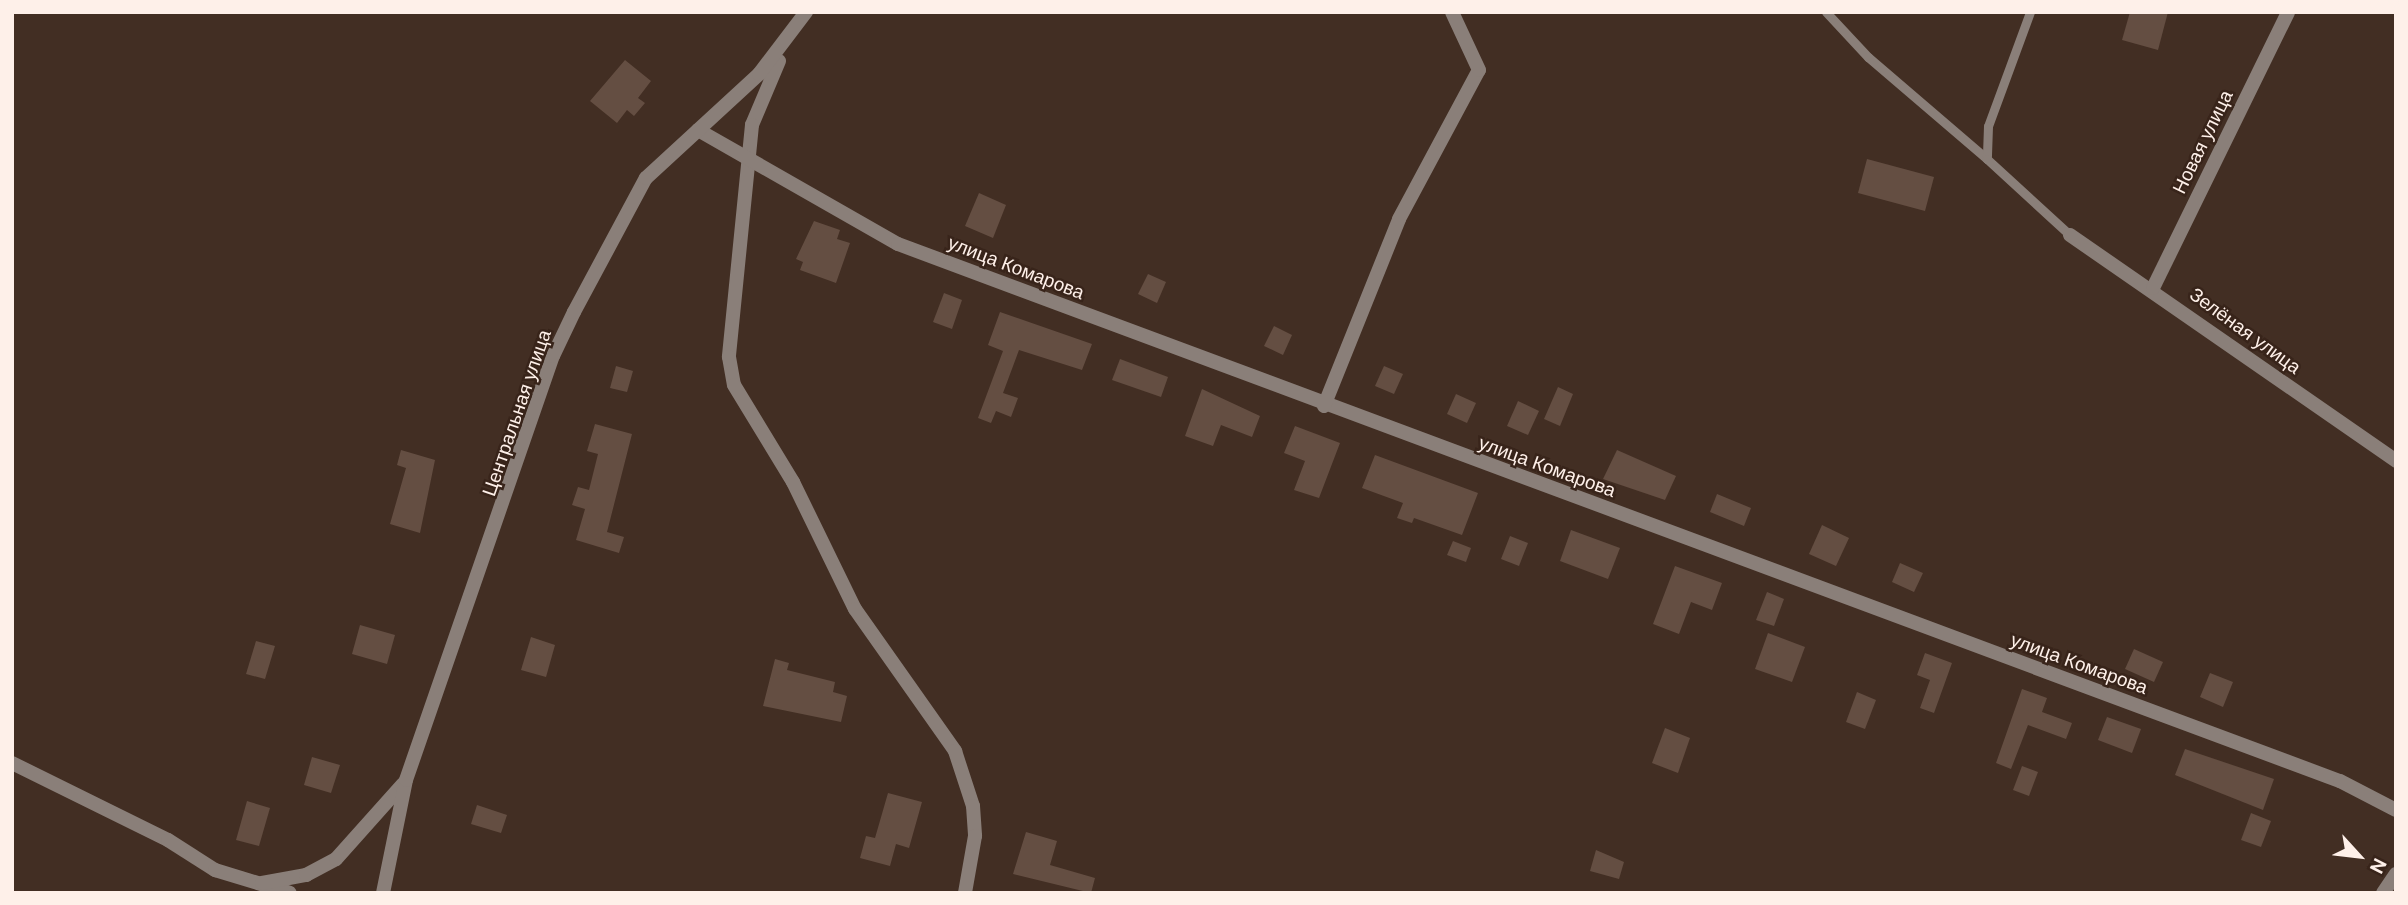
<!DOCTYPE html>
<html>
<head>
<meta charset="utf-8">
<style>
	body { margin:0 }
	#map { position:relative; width:2408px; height:905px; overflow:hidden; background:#422e23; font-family:"DM Sans",sans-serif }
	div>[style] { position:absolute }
	.building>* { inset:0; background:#644e42 }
	.service>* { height:9px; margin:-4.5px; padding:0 4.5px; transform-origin:4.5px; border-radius:4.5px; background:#8a7f79 }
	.minor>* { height:14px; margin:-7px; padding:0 7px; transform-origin:7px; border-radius:7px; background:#8a7f79 }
	.tertiary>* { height:14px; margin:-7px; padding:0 7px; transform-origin:7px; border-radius:7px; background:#8a7f79 }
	span { translate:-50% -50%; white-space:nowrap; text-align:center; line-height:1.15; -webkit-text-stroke:5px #38241a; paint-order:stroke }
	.street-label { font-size:19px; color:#fef0e9 }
	.frame { position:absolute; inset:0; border:14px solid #fef0e9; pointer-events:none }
	.north { position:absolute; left:2324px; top:821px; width:70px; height:70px; -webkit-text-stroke:5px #38241a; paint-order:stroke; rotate:117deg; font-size:19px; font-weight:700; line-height:28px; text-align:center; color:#fef0e9 }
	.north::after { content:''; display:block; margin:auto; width:24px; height:32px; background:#fef0e9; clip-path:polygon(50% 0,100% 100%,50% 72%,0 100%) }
</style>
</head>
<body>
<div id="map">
	<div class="building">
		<div style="clip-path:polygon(2130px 12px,2168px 12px,2158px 50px,2122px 40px)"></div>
		<div style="clip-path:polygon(625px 60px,651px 81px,638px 98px,645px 103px,634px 116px,627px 110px,617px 123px,590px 101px)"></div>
		<div style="clip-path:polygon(1867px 159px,1934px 177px,1925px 211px,1858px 193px)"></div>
		<div style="clip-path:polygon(979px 193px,1006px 205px,993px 238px,965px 226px)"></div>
		<div style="clip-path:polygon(814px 221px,840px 230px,837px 239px,850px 243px,836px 283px,800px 270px,803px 262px,796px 259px)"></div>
		<div style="clip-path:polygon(1148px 274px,1166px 282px,1157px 303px,1138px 294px)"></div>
		<div style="clip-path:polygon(944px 293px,962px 300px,952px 329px,933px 322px)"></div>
		<div style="clip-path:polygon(1000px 312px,1092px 344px,1082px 370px,1019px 350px,1003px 393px,1018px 398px,1011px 417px,996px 411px,991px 423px,978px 418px,1003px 351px,988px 345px)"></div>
		<div style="clip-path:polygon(1274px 326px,1292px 335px,1283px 355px,1264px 346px)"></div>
		<div style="clip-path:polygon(1120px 359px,1168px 377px,1161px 397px,1112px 380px)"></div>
		<div style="clip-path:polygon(616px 366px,633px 371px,627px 392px,610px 388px)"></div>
		<div style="clip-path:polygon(1384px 366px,1403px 374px,1394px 394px,1375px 386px)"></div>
		<div style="clip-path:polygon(1558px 387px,1573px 394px,1560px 426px,1544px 419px)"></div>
		<div style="clip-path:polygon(1202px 389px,1260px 416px,1252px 437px,1221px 425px,1213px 446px,1185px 436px)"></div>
		<div style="clip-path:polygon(1456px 394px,1476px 403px,1467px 423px,1447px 414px)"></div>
		<div style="clip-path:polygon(1518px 401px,1539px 411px,1528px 435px,1507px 426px)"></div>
		<div style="clip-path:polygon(595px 424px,632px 434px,607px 532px,624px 537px,619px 553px,576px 540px,585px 509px,572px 505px,578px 487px,589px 490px,598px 454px,587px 451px)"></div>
		<div style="clip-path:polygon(1295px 426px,1340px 443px,1319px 498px,1294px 490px,1305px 461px,1284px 453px)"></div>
		<div style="clip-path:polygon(401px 450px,435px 460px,420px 533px,390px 524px,406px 468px,397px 465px)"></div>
		<div style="clip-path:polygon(1617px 450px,1676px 476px,1665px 500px,1603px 479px)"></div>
		<div style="clip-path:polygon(1375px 455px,1478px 493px,1462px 535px,1414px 518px,1412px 523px,1397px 518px,1403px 503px,1362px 488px)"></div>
		<div style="clip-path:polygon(1717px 494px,1751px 508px,1744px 526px,1710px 512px)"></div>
		<div style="clip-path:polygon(1822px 525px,1849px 538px,1836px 566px,1809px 554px)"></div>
		<div style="clip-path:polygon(1571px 530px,1620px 548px,1608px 579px,1560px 561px)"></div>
		<div style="clip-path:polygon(1510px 536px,1528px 543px,1519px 566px,1501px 559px)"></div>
		<div style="clip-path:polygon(1453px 541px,1471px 548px,1466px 562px,1447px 555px)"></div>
		<div style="clip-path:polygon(1900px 563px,1923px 573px,1914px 592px,1892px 582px)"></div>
		<div style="clip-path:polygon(1675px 566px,1722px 583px,1712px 610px,1691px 602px,1679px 634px,1653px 624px)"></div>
		<div style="clip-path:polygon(1767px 592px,1784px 599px,1774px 626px,1756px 620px)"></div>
		<div style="clip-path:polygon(360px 625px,395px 635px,387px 664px,352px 654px)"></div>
		<div style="clip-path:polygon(1768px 633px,1805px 647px,1792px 682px,1755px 669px)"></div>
		<div style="clip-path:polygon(531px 637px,555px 645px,546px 677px,521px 670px)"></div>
		<div style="clip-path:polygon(256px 641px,275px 646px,265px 679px,246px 674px)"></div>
		<div style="clip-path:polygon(2134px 649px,2163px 662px,2154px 682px,2125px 669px)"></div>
		<div style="clip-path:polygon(1925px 653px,1952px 663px,1934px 713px,1920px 708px,1930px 680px,1917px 675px)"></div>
		<div style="clip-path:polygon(775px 659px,789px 663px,787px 670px,835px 682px,833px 692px,847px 696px,841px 722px,763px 706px)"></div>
		<div style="clip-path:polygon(2210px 673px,2233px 682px,2223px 707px,2200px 697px)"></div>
		<div style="clip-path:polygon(2022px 689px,2047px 698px,2042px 712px,2072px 723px,2066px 739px,2028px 725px,2011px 769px,1996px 763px)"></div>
		<div style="clip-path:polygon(1857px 692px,1876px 700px,1865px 729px,1846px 722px)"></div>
		<div style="clip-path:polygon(2107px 717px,2141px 729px,2132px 753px,2098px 740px)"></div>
		<div style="clip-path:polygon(1665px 728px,1690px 738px,1678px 773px,1652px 763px)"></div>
		<div style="clip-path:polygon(2185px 749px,2274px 779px,2263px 810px,2175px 775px)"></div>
		<div style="clip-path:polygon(312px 757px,340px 765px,331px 793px,304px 785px)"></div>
		<div style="clip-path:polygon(2022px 766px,2038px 772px,2029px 796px,2013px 790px)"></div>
		<div style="clip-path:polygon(888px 793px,922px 802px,909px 848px,896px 844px,890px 866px,860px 858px,866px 836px,875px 838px)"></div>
		<div style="clip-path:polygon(247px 801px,270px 808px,259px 846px,236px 840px)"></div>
		<div style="clip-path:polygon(477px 805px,507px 815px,501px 833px,471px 824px)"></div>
		<div style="clip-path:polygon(2251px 813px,2271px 821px,2261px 847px,2241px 840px)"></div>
		<div style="clip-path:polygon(1026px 832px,1057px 841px,1050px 865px,1095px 878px,1091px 893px,1013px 874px)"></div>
		<div style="clip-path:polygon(1596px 850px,1624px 862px,1619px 879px,1590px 871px)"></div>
	</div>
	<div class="service">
		<div style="left:1826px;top:12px;width:62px;rotate:47deg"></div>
		<div style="left:1868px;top:57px;width:157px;rotate:40.6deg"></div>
		<div style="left:2030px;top:12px;width:121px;rotate:110.2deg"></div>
		<div style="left:1988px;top:126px;width:33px;rotate:92deg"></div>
		<div style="left:1987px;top:159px;width:113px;rotate:42.5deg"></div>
	</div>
	<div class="minor">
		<div style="left:779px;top:61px;width:69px;rotate:112.9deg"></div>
		<div style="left:752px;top:125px;width:233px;rotate:95.7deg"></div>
		<div style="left:729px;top:357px;width:28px;rotate:80deg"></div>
		<div style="left:734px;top:385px;width:114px;rotate:58.7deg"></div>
		<div style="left:793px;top:482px;width:141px;rotate:64deg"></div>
		<div style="left:855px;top:609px;width:174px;rotate:54.8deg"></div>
		<div style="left:955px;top:751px;width:58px;rotate:71.9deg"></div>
		<div style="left:973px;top:806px;width:30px;rotate:86deg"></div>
		<div style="left:975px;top:836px;width:58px;rotate:100deg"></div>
		<div style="left:698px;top:130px;width:230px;rotate:29.7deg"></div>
		<div style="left:898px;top:244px;width:1539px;rotate:20.43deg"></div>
		<div style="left:2340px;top:781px;width:63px;rotate:27.4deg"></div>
		<div style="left:2070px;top:235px;width:397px;rotate:34.7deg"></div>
		<div style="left:2153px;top:288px;width:307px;rotate:-63.9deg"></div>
		<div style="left:1324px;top:406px;width:201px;rotate:-68.1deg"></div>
		<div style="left:1399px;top:219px;width:169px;rotate:-61.8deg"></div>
		<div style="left:1479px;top:70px;width:64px;rotate:-115deg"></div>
		<div style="left:12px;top:763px;width:174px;rotate:26.3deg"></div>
		<div style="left:168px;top:840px;width:56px;rotate:32.6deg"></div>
		<div style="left:215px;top:870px;width:78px;rotate:17deg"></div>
		<div style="left:262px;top:883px;width:45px;rotate:-10.3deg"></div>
		<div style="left:306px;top:875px;width:34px;rotate:-28deg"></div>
		<div style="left:336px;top:859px;width:101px;rotate:-48.2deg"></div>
		<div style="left:383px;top:893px;width:115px;rotate:-78.5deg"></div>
		<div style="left:406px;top:780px;width:449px;rotate:-70.9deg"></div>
		<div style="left:553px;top:356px;width:49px;rotate:-64.5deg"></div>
		<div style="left:574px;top:312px;width:152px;rotate:-61.8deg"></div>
		<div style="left:646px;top:178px;width:154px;rotate:-42.6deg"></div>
		<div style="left:759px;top:74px;width:78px;rotate:-52.8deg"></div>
	</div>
	<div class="tertiary">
		<div style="left:2383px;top:893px;width:23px;rotate:-56deg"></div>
	</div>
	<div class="street-label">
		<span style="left:2203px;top:142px;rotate:-64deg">Новая улица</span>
		<span style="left:1016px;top:268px;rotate:21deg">улица Комарова</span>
		<span style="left:2245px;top:331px;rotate:36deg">Зелёная улица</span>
		<span style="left:517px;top:413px;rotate:-71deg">Центральная улица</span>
		<span style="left:1547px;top:467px;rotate:20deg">улица Комарова</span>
		<span style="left:2079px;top:664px;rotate:20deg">улица Комарова</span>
	</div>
	<div class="frame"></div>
	<div class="north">N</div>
</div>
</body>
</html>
